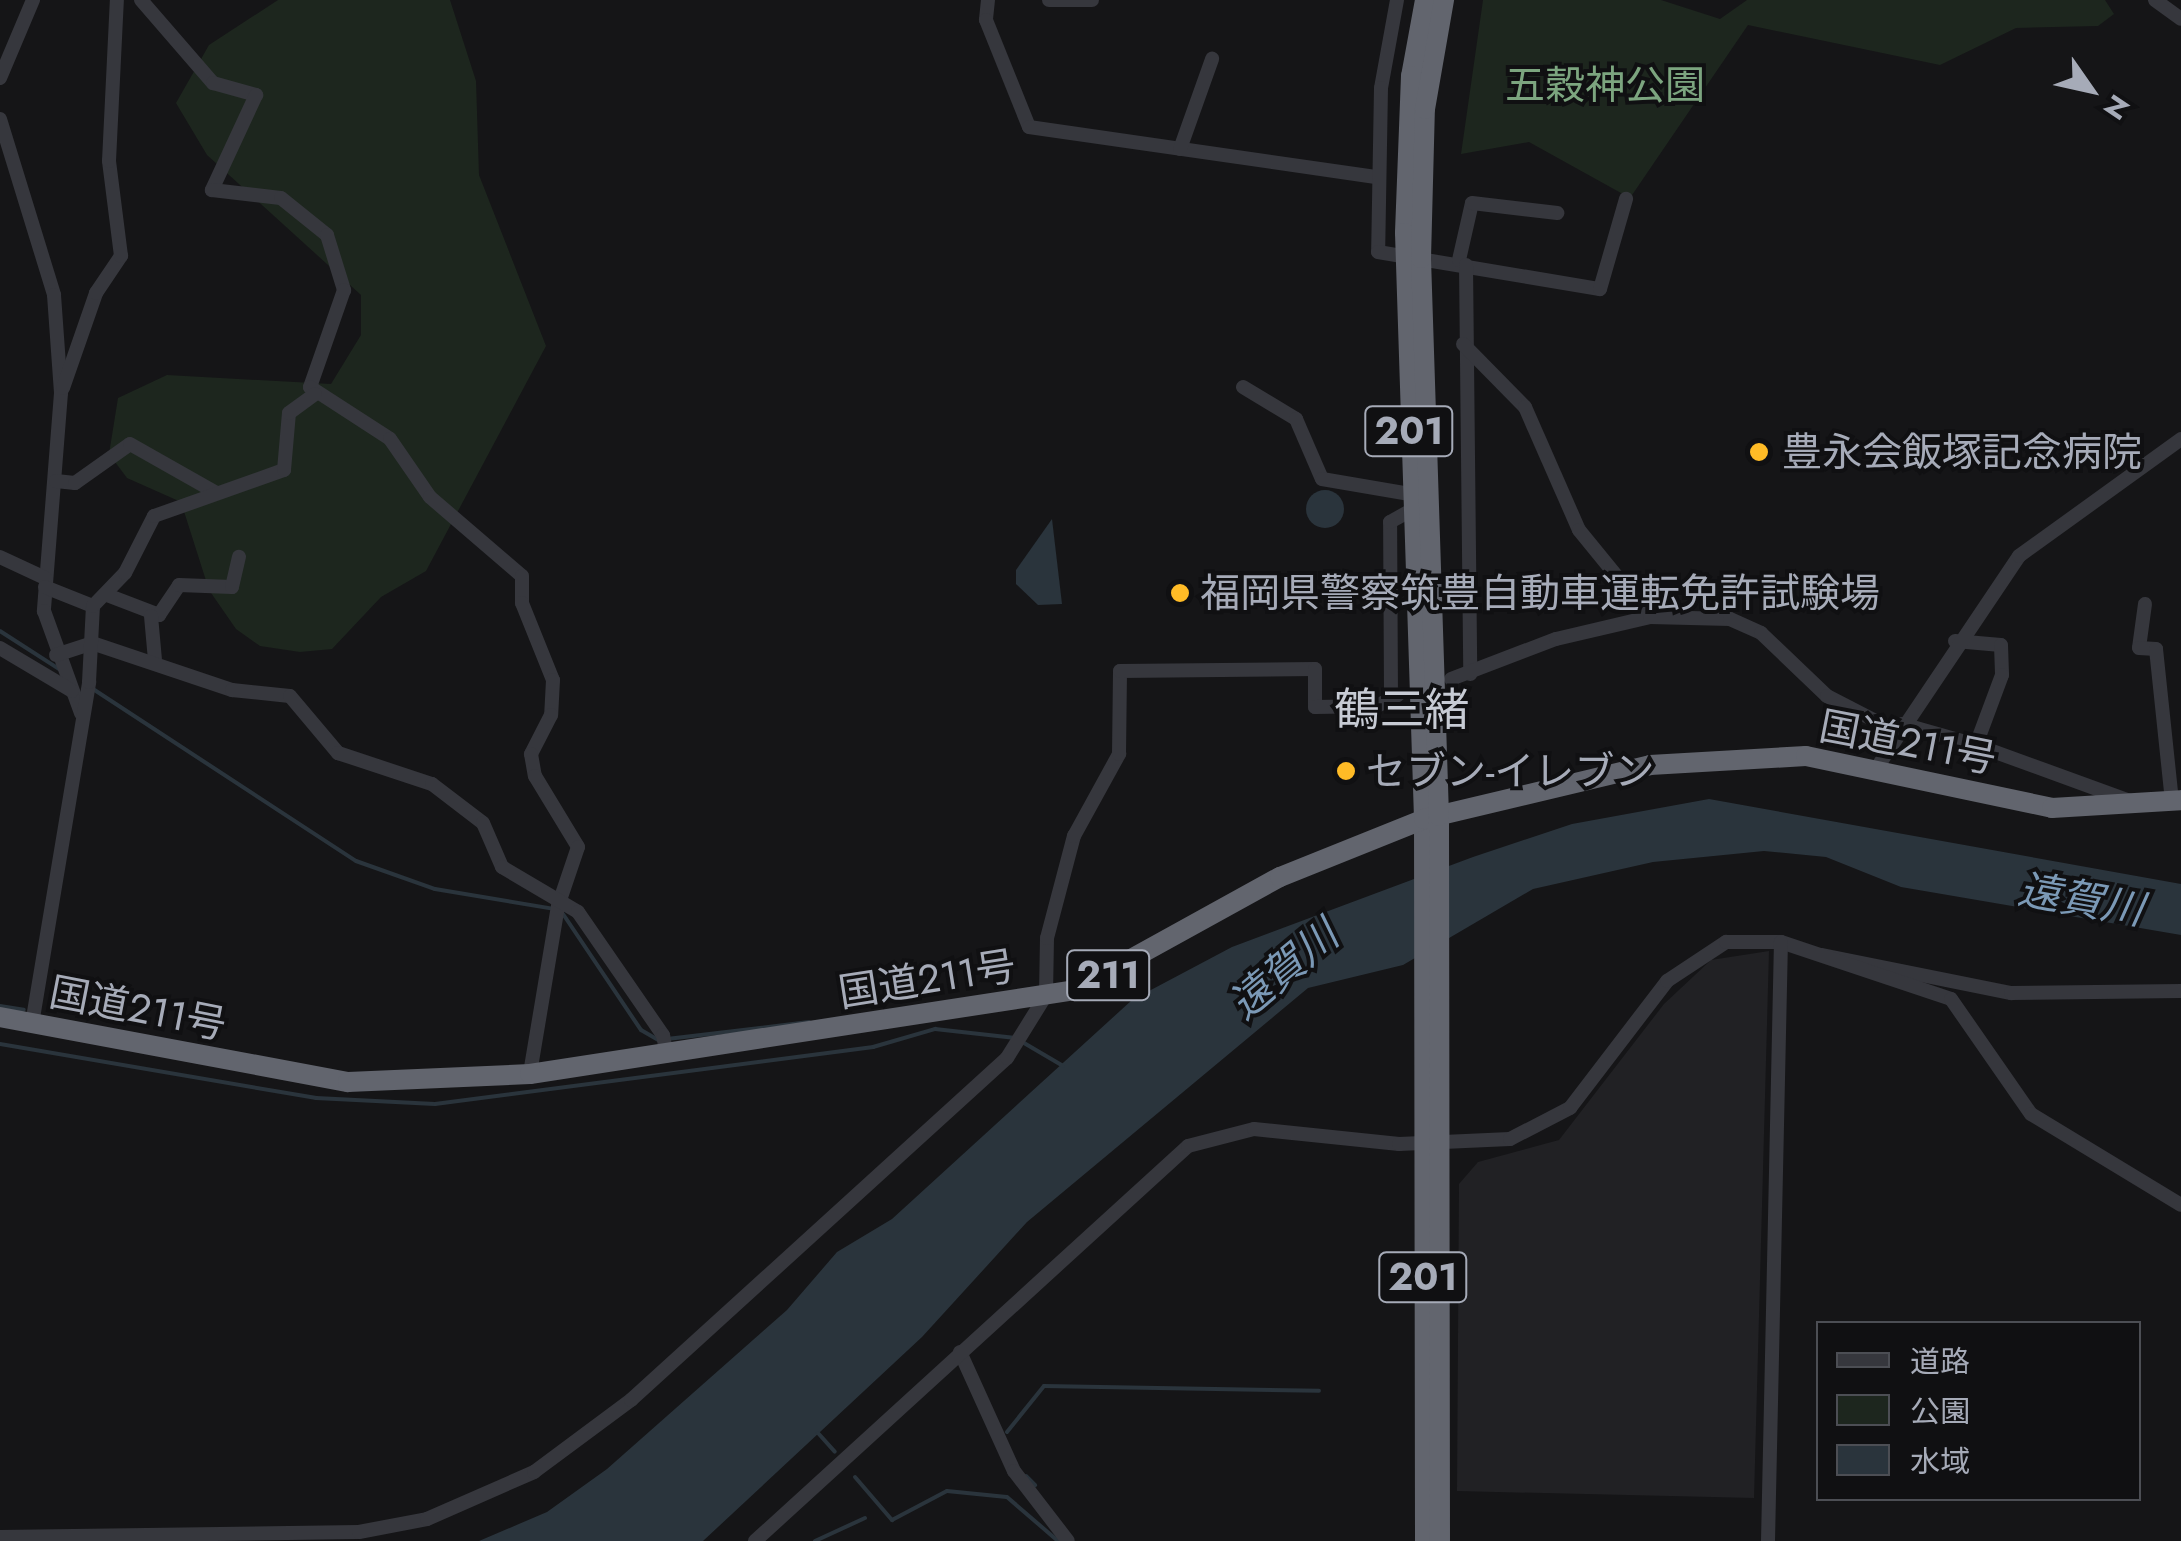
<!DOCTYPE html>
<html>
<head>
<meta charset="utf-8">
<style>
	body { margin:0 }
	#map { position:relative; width:2181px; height:1541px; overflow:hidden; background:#151517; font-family:Jost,"Noto Sans JP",sans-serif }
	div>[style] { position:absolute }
	.built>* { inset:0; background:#212124 }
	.green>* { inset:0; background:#1d261e }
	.water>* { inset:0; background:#2a343c }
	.round { border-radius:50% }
	.stream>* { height:4px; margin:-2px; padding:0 2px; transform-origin:2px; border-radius:2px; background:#2a343c }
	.minor>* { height:14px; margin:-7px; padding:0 7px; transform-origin:7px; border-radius:7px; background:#36373d }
	.highway>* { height:20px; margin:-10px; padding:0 10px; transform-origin:10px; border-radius:10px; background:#62656e }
	.dots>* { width:28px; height:28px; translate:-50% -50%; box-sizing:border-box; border:5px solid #101012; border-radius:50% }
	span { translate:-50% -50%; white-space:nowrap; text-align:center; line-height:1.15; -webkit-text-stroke:8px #101012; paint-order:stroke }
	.shield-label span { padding:2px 8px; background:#101012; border:2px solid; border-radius:8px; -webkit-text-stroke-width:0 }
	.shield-label { font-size:38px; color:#a6abb8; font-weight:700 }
	.park-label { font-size:40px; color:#7ca57f }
	.poi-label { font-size:40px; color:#a6abb8 }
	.left { translate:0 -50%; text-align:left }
	.street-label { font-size:40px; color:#a6abb8 }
	.water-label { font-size:42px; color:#7b99b6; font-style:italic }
	.quarter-label { font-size:45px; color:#c7cbd4 }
	.legend { position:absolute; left:1816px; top:1321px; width:325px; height:180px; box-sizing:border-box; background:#101012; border:2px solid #4c4e54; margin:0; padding:12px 18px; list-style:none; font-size:30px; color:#a6abb8 }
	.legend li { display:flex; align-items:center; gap:20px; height:50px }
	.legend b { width:50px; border:2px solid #4c4e54 }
	.north { position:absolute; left:2041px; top:40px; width:100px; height:100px; -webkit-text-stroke:8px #101012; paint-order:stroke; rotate:124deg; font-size:28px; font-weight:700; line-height:40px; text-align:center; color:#a6abb8 }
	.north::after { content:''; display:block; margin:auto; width:35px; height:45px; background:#a6abb8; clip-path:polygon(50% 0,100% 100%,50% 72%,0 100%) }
</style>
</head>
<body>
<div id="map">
	<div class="built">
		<div style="clip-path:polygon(1769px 951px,1754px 1498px,1457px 1491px,1459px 1184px,1478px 1162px,1559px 1140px,1664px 1004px,1711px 960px)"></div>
	</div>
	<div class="green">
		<div style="clip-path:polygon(278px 0,450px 0,476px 81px,479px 175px,546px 346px,426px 571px,381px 597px,332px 649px,300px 652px,260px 646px,236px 629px,209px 590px,181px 502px,127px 478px,109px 454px,118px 398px,167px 375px,331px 384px,361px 335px,361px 295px,207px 155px,176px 103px,209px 45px)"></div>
		<div style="clip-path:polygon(1483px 0,1661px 0,1720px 19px,1747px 0,2105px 0,2114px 14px,2098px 26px,2016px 28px,1940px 65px,1748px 25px,1630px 198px,1529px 142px,1461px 154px)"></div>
	</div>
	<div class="water">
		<div class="round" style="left:1306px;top:490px;width:38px;height:38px"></div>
		<div style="clip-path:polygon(1052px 519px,1062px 604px,1038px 605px,1016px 584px,1016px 570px)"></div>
		<div style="clip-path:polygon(1709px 799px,2181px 884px,2181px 935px,1901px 887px,1826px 857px,1764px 851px,1653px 862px,1533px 889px,1403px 965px,1308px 988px,1027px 1222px,922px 1337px,703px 1541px,479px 1541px,547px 1512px,607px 1469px,787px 1310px,837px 1252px,892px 1219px,1132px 1000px,1232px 947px,1473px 857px,1572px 824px)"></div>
	</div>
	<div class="stream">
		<div style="left:0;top:631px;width:70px;rotate:32.8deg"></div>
		<div style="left:93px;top:689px;width:314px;rotate:33.2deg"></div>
		<div style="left:356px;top:861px;width:84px;rotate:19.5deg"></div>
		<div style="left:435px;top:889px;width:122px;rotate:9.5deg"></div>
		<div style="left:563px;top:914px;width:140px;rotate:56.1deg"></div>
		<div style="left:641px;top:1030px;width:20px;rotate:30deg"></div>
		<div style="left:0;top:1006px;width:24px;rotate:9deg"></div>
		<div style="left:667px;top:1039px;width:143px;rotate:-6.8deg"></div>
		<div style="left:1024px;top:1043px;width:45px;rotate:30.5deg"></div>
		<div style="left:0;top:1044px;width:321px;rotate:9.7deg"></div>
		<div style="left:316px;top:1098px;width:119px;rotate:2.9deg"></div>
		<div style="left:435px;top:1104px;width:442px;rotate:-7.4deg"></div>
		<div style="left:873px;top:1047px;width:65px;rotate:-16.2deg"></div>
		<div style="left:935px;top:1029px;width:81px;rotate:6.3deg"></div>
		<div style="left:1007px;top:1432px;width:59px;rotate:-51.2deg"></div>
		<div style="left:1044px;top:1386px;width:275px;rotate:1deg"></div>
		<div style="left:818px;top:1433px;width:25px;rotate:48deg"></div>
		<div style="left:1026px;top:1476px;width:13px;rotate:45deg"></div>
		<div style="left:855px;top:1477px;width:57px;rotate:49.3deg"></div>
		<div style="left:892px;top:1520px;width:62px;rotate:-27.8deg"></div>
		<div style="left:947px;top:1491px;width:60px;rotate:5.7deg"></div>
		<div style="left:1007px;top:1497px;width:67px;rotate:40.8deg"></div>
		<div style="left:815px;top:1541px;width:55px;rotate:-24.7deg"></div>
	</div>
	<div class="minor">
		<div style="left:141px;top:0;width:110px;rotate:49.1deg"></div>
		<div style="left:213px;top:83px;width:45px;rotate:15.6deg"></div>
		<div style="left:256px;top:95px;width:105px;rotate:114.9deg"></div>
		<div style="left:212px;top:190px;width:69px;rotate:6.6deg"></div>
		<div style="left:281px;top:198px;width:59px;rotate:38.8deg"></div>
		<div style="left:327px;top:235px;width:58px;rotate:72.8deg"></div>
		<div style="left:344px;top:290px;width:103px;rotate:109.3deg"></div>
		<div style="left:310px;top:387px;width:95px;rotate:33deg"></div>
		<div style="left:390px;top:439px;width:70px;rotate:55.4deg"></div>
		<div style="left:430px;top:497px;width:121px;rotate:40.7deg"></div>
		<div style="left:522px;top:576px;width:27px;rotate:90deg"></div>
		<div style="left:522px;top:603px;width:83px;rotate:68.1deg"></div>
		<div style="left:553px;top:680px;width:35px;rotate:93deg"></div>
		<div style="left:551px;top:715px;width:44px;rotate:117.1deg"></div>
		<div style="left:531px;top:754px;width:22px;rotate:80deg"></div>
		<div style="left:535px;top:776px;width:83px;rotate:58.8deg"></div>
		<div style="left:578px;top:847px;width:62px;rotate:108.7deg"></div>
		<div style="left:558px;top:906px;width:170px;rotate:99.5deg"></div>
		<div style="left:988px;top:0;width:20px;rotate:96deg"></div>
		<div style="left:986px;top:20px;width:115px;rotate:68.1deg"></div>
		<div style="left:1029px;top:127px;width:352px;rotate:8.2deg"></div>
		<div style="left:1049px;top:0;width:43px"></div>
		<div style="left:1397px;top:0;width:89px;rotate:100.3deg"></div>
		<div style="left:1381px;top:88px;width:164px;rotate:91deg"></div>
		<div style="left:1378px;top:252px;width:225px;rotate:9.5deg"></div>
		<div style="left:1600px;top:289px;width:94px;rotate:-73.9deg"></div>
		<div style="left:2155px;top:0;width:32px;rotate:36deg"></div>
		<div style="left:0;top:78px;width:85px;rotate:-67.1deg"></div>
		<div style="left:0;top:119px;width:184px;rotate:72.9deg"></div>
		<div style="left:54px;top:295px;width:98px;rotate:85.9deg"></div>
		<div style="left:61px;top:393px;width:219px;rotate:94.5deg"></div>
		<div style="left:44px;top:611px;width:109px;rotate:70.1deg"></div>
		<div style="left:1180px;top:149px;width:96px;rotate:-70.4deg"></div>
		<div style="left:1459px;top:260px;width:58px;rotate:-77.2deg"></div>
		<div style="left:1472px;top:203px;width:86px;rotate:6.7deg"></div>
		<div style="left:1466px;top:265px;width:409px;rotate:89.4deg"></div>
		<div style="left:1463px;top:344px;width:88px;rotate:45.5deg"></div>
		<div style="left:1525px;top:407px;width:134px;rotate:66.3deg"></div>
		<div style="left:1579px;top:530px;width:112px;rotate:50.8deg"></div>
		<div style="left:1243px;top:387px;width:62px;rotate:31.1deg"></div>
		<div style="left:1296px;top:419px;width:65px;rotate:66.6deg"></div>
		<div style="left:1322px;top:479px;width:89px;rotate:9.7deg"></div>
		<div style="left:63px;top:388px;width:101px;rotate:-70.8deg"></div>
		<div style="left:96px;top:293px;width:45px;rotate:-56deg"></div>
		<div style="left:121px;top:256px;width:96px;rotate:-97.2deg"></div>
		<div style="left:109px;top:161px;width:161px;rotate:-87.2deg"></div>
		<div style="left:56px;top:481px;width:19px;rotate:6deg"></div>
		<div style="left:75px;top:483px;width:67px;rotate:-35.3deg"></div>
		<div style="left:130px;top:444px;width:98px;rotate:29.5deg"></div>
		<div style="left:0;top:557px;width:50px;rotate:25deg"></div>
		<div style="left:45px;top:587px;width:52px;rotate:21.6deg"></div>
		<div style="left:107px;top:595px;width:56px;rotate:21deg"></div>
		<div style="left:159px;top:615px;width:36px;rotate:-56deg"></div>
		<div style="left:179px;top:585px;width:53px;rotate:2.2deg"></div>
		<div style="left:232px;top:587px;width:31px;rotate:-77deg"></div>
		<div style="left:2145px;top:604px;width:44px;rotate:97.8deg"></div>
		<div style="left:2139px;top:648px;width:17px;rotate:3deg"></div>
		<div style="left:2156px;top:649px;width:153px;rotate:84deg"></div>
		<div style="left:151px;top:616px;width:44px;rotate:84.8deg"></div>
		<div style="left:1955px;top:641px;width:46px;rotate:5deg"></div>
		<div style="left:2001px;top:645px;width:30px;rotate:88deg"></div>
		<div style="left:2002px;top:675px;width:75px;rotate:110.4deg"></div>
		<div style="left:1976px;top:745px;width:164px;rotate:20deg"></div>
		<div style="left:0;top:648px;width:84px;rotate:30.8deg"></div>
		<div style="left:56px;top:655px;width:38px;rotate:-18deg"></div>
		<div style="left:92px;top:643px;width:148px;rotate:18.6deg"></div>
		<div style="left:232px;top:690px;width:58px;rotate:5.9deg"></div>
		<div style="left:290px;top:696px;width:75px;rotate:49.9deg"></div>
		<div style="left:338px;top:753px;width:99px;rotate:18.3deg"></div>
		<div style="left:432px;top:784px;width:64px;rotate:37.4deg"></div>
		<div style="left:483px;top:823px;width:48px;rotate:66.6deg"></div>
		<div style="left:502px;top:867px;width:88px;rotate:30.6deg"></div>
		<div style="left:578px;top:912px;width:150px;rotate:55.4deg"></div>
		<div style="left:663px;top:1035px;width:21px;rotate:79deg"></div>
		<div style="left:1451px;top:679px;width:112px;rotate:-20.9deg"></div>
		<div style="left:1556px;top:639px;width:97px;rotate:-13.2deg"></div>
		<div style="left:1650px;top:617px;width:80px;rotate:1.4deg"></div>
		<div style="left:1730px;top:619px;width:34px;rotate:24deg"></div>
		<div style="left:1761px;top:633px;width:91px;rotate:43.7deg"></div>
		<div style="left:1827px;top:696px;width:79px;rotate:27.2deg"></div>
		<div style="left:1391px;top:695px;width:173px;rotate:-90.3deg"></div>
		<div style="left:1390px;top:522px;width:23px;rotate:-29deg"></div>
		<div style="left:1902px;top:724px;width:77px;rotate:15.8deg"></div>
		<div style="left:1878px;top:766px;width:253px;rotate:-56.1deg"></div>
		<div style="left:2019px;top:556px;width:200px;rotate:-35.8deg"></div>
		<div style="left:1822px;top:955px;width:193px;rotate:11.4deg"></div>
		<div style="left:2011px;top:993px;width:170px;rotate:-0.7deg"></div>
		<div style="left:32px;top:1024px;width:347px;rotate:-80.5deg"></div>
		<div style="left:89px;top:682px;width:76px;rotate:-87deg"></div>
		<div style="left:93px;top:606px;width:46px;rotate:-45.9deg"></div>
		<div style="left:125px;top:573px;width:64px;rotate:-63deg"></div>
		<div style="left:154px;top:516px;width:138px;rotate:-19.5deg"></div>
		<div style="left:284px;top:470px;width:57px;rotate:-85deg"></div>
		<div style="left:289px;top:413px;width:32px;rotate:-36deg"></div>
		<div style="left:960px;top:1352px;width:131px;rotate:65.6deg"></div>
		<div style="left:1014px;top:1471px;width:88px;rotate:52.4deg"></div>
		<div style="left:0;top:1537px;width:359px;rotate:-0.8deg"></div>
		<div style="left:359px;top:1532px;width:69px;rotate:-10.8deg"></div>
		<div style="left:427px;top:1519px;width:117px;rotate:-23.7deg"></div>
		<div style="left:534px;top:1472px;width:121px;rotate:-36.6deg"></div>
		<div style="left:631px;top:1400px;width:508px;rotate:-42.29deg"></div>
		<div style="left:1007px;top:1058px;width:74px;rotate:-58.2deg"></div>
		<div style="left:1046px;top:995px;width:57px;rotate:-89deg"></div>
		<div style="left:1047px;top:938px;width:106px;rotate:-75.2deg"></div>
		<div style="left:1074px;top:836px;width:94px;rotate:-61.2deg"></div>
		<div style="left:1119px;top:754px;width:83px;rotate:-89.3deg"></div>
		<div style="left:1120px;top:671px;width:195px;rotate:-0.6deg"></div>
		<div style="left:1315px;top:669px;width:38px;rotate:90deg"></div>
		<div style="left:1315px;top:707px;width:62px;rotate:-0.9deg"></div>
		<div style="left:1377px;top:706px;width:24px;rotate:-28deg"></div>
		<div style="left:755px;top:1541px;width:586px;rotate:-42.37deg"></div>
		<div style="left:1188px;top:1146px;width:68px;rotate:-14.4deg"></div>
		<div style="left:1254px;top:1129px;width:146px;rotate:5.9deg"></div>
		<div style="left:1399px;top:1144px;width:111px;rotate:-2.6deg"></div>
		<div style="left:1510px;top:1139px;width:68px;rotate:-27.3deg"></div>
		<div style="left:1570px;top:1108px;width:160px;rotate:-52.6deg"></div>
		<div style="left:1667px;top:981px;width:71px;rotate:-33.5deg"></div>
		<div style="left:1726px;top:942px;width:55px"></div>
		<div style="left:1781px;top:942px;width:179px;rotate:18.5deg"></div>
		<div style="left:1951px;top:999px;width:140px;rotate:55.2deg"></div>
		<div style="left:2031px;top:1114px;width:175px;rotate:31.2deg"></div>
		<div style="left:1768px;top:1541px;width:599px;rotate:-88.76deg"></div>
	</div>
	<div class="highway">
		<div style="left:1425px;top:0;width:77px;rotate:100.4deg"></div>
		<div style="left:1411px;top:76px;width:157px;rotate:92.2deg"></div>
		<div style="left:1405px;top:233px;width:586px;rotate:88.14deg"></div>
		<div style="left:1424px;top:819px;width:722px;rotate:89.92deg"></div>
		<div style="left:0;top:1017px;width:354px;rotate:10.6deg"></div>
		<div style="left:348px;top:1082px;width:182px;rotate:-2.5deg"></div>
		<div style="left:530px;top:1074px;width:551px;rotate:-8.76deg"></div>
		<div style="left:1075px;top:990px;width:234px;rotate:-28.9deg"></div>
		<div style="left:1280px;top:877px;width:155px;rotate:-21.9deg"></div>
		<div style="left:1424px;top:819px;width:232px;rotate:-13.4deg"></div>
		<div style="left:1650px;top:765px;width:156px;rotate:-3.3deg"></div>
		<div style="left:1806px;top:756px;width:251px;rotate:11.9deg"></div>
		<div style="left:2052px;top:808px;width:129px;rotate:-3.5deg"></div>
		<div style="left:1440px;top:1541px;width:725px;rotate:-90.08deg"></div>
		<div style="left:1439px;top:816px;width:558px;rotate:-91.85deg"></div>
		<div style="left:1421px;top:258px;width:149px;rotate:-88.5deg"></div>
		<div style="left:1425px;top:109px;width:111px;rotate:-80.1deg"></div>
	</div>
	<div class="dots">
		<div style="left:1759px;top:452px;background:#ffbb26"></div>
		<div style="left:1180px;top:593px;background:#ffbb26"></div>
		<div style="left:1346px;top:771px;background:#ffbb26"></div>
	</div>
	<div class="shield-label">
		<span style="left:1409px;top:431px">201</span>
		<span style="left:1108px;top:975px">211</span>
		<span style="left:1423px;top:1277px">201</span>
	</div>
	<div class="park-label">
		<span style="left:1605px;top:85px">五穀神公園</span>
	</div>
	<div class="poi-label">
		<span class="left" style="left:1782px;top:452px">豊永会飯塚記念病院</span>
		<span class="left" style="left:1200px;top:593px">福岡県警察筑豊自動車運転免許試験場</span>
		<span class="left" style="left:1366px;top:771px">セブン-イレブン</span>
	</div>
	<div class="street-label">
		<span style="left:1908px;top:742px;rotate:11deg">国道211号</span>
		<span style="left:927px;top:979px;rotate:-9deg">国道211号</span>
		<span style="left:138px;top:1008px;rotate:11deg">国道211号</span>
	</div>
	<div class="water-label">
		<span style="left:2081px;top:900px;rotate:10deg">遠賀川</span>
		<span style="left:1284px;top:970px;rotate:-40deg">遠賀川</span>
	</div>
	<div class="quarter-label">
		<span style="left:1402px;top:710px">鶴三緒</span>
	</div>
	<ul class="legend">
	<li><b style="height:12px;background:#36373d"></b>道路</li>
	<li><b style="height:28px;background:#1d261e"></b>公園</li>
	<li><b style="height:28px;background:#2a343c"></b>水域</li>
	</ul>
	<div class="north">N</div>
</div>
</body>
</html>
